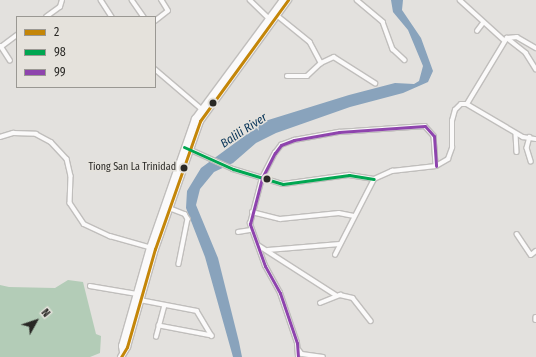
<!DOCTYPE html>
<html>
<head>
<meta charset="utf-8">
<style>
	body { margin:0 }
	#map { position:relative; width:536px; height:357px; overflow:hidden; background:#e3e1de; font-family:"Fira Sans Condensed",sans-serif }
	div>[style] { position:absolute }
	.forest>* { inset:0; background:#b3ccb7 }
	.water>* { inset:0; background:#89a3bc }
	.roads { filter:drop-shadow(1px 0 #c0bebc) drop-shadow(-1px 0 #c0bebc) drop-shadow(0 1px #c0bebc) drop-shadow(0 -1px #c0bebc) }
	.street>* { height:3.5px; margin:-1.75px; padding:0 1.75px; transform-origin:1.75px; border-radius:1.75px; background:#fbfafa }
	.highway>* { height:6px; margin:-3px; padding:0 3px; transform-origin:3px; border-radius:3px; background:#fbfafa }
	.bus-1>* { height:3px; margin:-1.5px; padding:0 1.5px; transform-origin:1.5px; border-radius:1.5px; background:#c48609 }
	.bus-2>* { height:3px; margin:-1.5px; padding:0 1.5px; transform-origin:1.5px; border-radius:1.5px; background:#00a651 }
	.bus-3>* { height:3px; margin:-1.5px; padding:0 1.5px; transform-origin:1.5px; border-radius:1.5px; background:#8e44ad }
	.dots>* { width:11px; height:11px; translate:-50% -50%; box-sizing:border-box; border:2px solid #e5e2dc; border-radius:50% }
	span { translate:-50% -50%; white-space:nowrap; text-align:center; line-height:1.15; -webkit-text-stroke:3px #e5e2dc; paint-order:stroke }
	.bus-label { font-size:10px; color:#292825 }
	.right { translate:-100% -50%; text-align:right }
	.water-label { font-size:12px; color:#063358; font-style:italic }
	.legend { position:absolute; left:16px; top:16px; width:140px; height:72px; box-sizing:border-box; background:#e5e2dc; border:1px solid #9a9893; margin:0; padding:5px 7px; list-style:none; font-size:12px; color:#292825 }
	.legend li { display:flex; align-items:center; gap:8px; height:20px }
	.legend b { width:20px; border:1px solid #9a9893 }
	.north { position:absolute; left:16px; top:301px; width:40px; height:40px; -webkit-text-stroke:3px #e5e2dc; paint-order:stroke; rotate:50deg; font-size:11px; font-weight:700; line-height:16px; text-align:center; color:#292825 }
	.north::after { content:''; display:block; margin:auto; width:14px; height:18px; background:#292825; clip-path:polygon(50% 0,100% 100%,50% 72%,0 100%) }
</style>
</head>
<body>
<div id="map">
	<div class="forest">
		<div style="clip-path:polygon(68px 280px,83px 282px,96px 334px,101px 336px,100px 353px,90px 357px,0 357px,0 285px,9px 287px,55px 288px)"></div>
	</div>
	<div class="water">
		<div style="clip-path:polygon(391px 0,403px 0,402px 10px,421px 38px,433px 71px,428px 82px,403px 93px,350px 107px,276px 133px,256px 143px,233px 163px,214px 172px,200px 189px,196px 205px,218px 258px,239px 342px,242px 357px,233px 357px,205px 257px,186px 208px,187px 191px,201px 168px,265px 121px,349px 95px,395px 83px,414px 84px,419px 81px,423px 66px,408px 30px,393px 12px)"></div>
	</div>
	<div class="roads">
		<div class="street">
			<div style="left:101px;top:0;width:20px;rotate:57deg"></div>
			<div style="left:132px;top:0;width:21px;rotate:55deg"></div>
			<div style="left:250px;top:0;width:28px;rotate:44deg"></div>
			<div style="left:357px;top:0;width:34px;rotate:40deg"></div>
			<div style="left:383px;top:22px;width:29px;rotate:70deg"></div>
			<div style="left:393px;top:49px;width:16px;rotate:43deg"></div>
			<div style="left:460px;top:0;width:59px;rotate:42.3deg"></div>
			<div style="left:278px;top:16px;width:41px;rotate:39.1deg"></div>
			<div style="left:310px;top:42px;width:24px;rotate:62deg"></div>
			<div style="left:46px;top:17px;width:17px;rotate:-36deg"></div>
			<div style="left:60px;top:7px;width:7px;rotate:-74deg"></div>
			<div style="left:155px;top:21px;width:16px;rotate:-38deg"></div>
			<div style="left:168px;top:11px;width:13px;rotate:-122deg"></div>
			<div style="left:477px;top:31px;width:10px;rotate:-53deg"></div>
			<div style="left:507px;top:38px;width:24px;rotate:38deg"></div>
			<div style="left:526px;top:53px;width:19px;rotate:58deg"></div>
			<div style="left:10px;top:61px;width:17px;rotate:-123deg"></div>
			<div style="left:1px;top:47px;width:20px;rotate:-37deg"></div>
			<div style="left:155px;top:69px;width:63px;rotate:40.5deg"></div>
			<div style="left:287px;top:76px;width:20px"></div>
			<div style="left:307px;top:76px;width:19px;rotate:-43deg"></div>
			<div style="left:321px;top:63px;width:14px;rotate:-25deg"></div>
			<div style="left:334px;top:57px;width:49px;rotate:32.4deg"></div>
			<div style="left:467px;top:104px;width:77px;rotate:-58.8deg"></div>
			<div style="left:507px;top:38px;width:10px;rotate:-6deg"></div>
			<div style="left:517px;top:37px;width:22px;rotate:30deg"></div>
			<div style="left:516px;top:134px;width:18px;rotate:87deg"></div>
			<div style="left:0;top:137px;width:14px;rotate:-17deg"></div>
			<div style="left:13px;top:133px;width:23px;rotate:2deg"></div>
			<div style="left:36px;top:134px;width:17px;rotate:28deg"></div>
			<div style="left:51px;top:142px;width:23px;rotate:47deg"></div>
			<div style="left:67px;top:159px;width:17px;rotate:77deg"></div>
			<div style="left:71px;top:176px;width:27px;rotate:92deg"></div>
			<div style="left:70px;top:203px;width:25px;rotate:56deg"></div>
			<div style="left:84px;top:224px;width:29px;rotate:25deg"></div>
			<div style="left:110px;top:236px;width:44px;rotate:15.9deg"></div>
			<div style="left:530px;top:137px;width:11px;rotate:105deg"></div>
			<div style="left:527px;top:148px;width:14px;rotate:73deg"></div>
			<div style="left:189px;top:149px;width:48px;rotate:24.4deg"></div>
			<div style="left:233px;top:169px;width:52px;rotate:16.7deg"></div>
			<div style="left:283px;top:184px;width:67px;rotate:-7.8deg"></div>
			<div style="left:349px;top:175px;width:25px;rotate:9deg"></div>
			<div style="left:169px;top:208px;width:17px;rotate:21deg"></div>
			<div style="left:185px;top:214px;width:6px;rotate:59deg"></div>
			<div style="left:188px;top:219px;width:46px;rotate:101.3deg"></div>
			<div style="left:252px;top:212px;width:29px;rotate:14deg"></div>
			<div style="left:280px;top:219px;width:59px;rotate:-5.8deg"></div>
			<div style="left:339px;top:213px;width:15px;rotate:11deg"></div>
			<div style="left:238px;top:232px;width:13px;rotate:-9deg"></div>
			<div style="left:517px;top:234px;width:25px;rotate:56deg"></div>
			<div style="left:531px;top:255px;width:6px;rotate:-39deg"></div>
			<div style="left:258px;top:245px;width:93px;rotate:32.7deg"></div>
			<div style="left:268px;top:250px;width:72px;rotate:-4.8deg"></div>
			<div style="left:335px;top:255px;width:85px;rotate:-62.8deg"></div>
			<div style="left:374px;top:179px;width:20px;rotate:-24deg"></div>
			<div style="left:392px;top:171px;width:44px;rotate:-6.5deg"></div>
			<div style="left:436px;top:166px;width:14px;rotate:-30deg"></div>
			<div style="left:448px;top:159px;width:12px;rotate:-70deg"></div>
			<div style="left:452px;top:148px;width:27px;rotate:-90deg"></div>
			<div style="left:452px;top:121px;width:11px;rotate:-75deg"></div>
			<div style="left:455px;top:110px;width:8px;rotate:-45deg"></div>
			<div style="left:461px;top:104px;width:6px"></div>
			<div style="left:467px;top:104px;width:65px;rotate:30.5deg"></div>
			<div style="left:523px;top:137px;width:13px;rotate:9deg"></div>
			<div style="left:90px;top:286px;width:49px;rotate:9.5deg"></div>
			<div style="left:140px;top:300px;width:58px;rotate:10.9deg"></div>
			<div style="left:197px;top:311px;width:29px;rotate:59deg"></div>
			<div style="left:212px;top:336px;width:54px;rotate:-169.3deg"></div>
			<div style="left:320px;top:303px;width:22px;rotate:-22deg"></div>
			<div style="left:340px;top:295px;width:13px;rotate:13deg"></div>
			<div style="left:353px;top:298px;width:29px;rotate:52deg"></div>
			<div style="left:536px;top:317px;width:3px;rotate:90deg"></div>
			<div style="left:156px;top:337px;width:31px;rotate:-75deg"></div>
			<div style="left:299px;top:350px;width:5px;rotate:53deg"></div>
			<div style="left:302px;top:354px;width:21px;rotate:8deg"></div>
			<div style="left:298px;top:357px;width:14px;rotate:-94deg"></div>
			<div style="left:297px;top:343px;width:53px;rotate:-108.8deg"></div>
			<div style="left:280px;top:293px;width:31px;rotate:-119deg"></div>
			<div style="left:265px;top:266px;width:45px;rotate:-109.7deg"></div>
			<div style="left:250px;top:224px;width:48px;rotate:-75.4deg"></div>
			<div style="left:262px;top:178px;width:28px;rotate:-63deg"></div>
			<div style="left:275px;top:153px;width:10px;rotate:-53deg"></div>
			<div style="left:281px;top:145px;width:14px;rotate:-21deg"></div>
			<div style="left:294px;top:140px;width:46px;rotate:-10.1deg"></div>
			<div style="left:339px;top:132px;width:86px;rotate:-4deg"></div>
			<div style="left:425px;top:126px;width:13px;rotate:48deg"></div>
			<div style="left:434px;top:136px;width:30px;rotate:86deg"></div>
		</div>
		<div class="highway">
			<div style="left:123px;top:352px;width:6px;rotate:-99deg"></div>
			<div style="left:122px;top:346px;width:102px;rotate:-74.1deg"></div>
			<div style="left:150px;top:248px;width:137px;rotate:-70.8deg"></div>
			<div style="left:195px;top:119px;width:148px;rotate:-53.5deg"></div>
			<div style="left:121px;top:357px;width:12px;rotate:-59deg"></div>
			<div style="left:127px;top:347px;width:102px;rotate:-74.1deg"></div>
			<div style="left:155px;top:249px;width:136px;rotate:-70.6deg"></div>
			<div style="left:200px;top:121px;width:150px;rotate:-54deg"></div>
		</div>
	</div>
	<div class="bus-1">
		<div style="left:121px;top:357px;width:12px;rotate:-59deg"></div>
		<div style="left:127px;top:347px;width:102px;rotate:-74.1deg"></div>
		<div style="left:155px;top:249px;width:136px;rotate:-70.6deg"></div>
		<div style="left:200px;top:121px;width:150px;rotate:-54deg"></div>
	</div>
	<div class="bus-2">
		<div style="left:184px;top:147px;width:54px;rotate:24.2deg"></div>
		<div style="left:233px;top:169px;width:52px;rotate:16.7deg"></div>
		<div style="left:283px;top:184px;width:67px;rotate:-7.8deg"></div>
		<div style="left:349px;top:175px;width:25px;rotate:9deg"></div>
	</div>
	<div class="bus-3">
		<div style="left:298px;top:357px;width:14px;rotate:-94deg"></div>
		<div style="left:297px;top:343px;width:53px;rotate:-108.8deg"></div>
		<div style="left:280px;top:293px;width:31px;rotate:-119deg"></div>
		<div style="left:265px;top:266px;width:45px;rotate:-109.7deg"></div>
		<div style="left:250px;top:224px;width:48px;rotate:-75.4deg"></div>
		<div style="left:262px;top:178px;width:28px;rotate:-63deg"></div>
		<div style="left:275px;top:153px;width:10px;rotate:-53deg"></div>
		<div style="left:281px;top:145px;width:14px;rotate:-21deg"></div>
		<div style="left:294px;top:140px;width:46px;rotate:-10.1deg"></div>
		<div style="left:339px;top:132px;width:86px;rotate:-4deg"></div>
		<div style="left:425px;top:126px;width:13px;rotate:48deg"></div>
		<div style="left:434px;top:136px;width:30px;rotate:86deg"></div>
	</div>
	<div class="dots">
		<div style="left:213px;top:103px;background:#292825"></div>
		<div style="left:184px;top:168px;background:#292825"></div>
		<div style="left:267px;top:179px;background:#292825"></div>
	</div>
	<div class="bus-label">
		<span class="right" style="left:176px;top:168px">Tiong San La Trinidad</span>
	</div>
	<div class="water-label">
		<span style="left:244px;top:131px;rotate:-33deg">Balili River</span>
	</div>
	<ul class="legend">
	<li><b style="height:5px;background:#c48609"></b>2</li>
	<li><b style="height:5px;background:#00a651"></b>98</li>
	<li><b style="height:5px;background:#8e44ad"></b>99</li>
	</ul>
	<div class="north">N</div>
</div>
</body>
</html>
